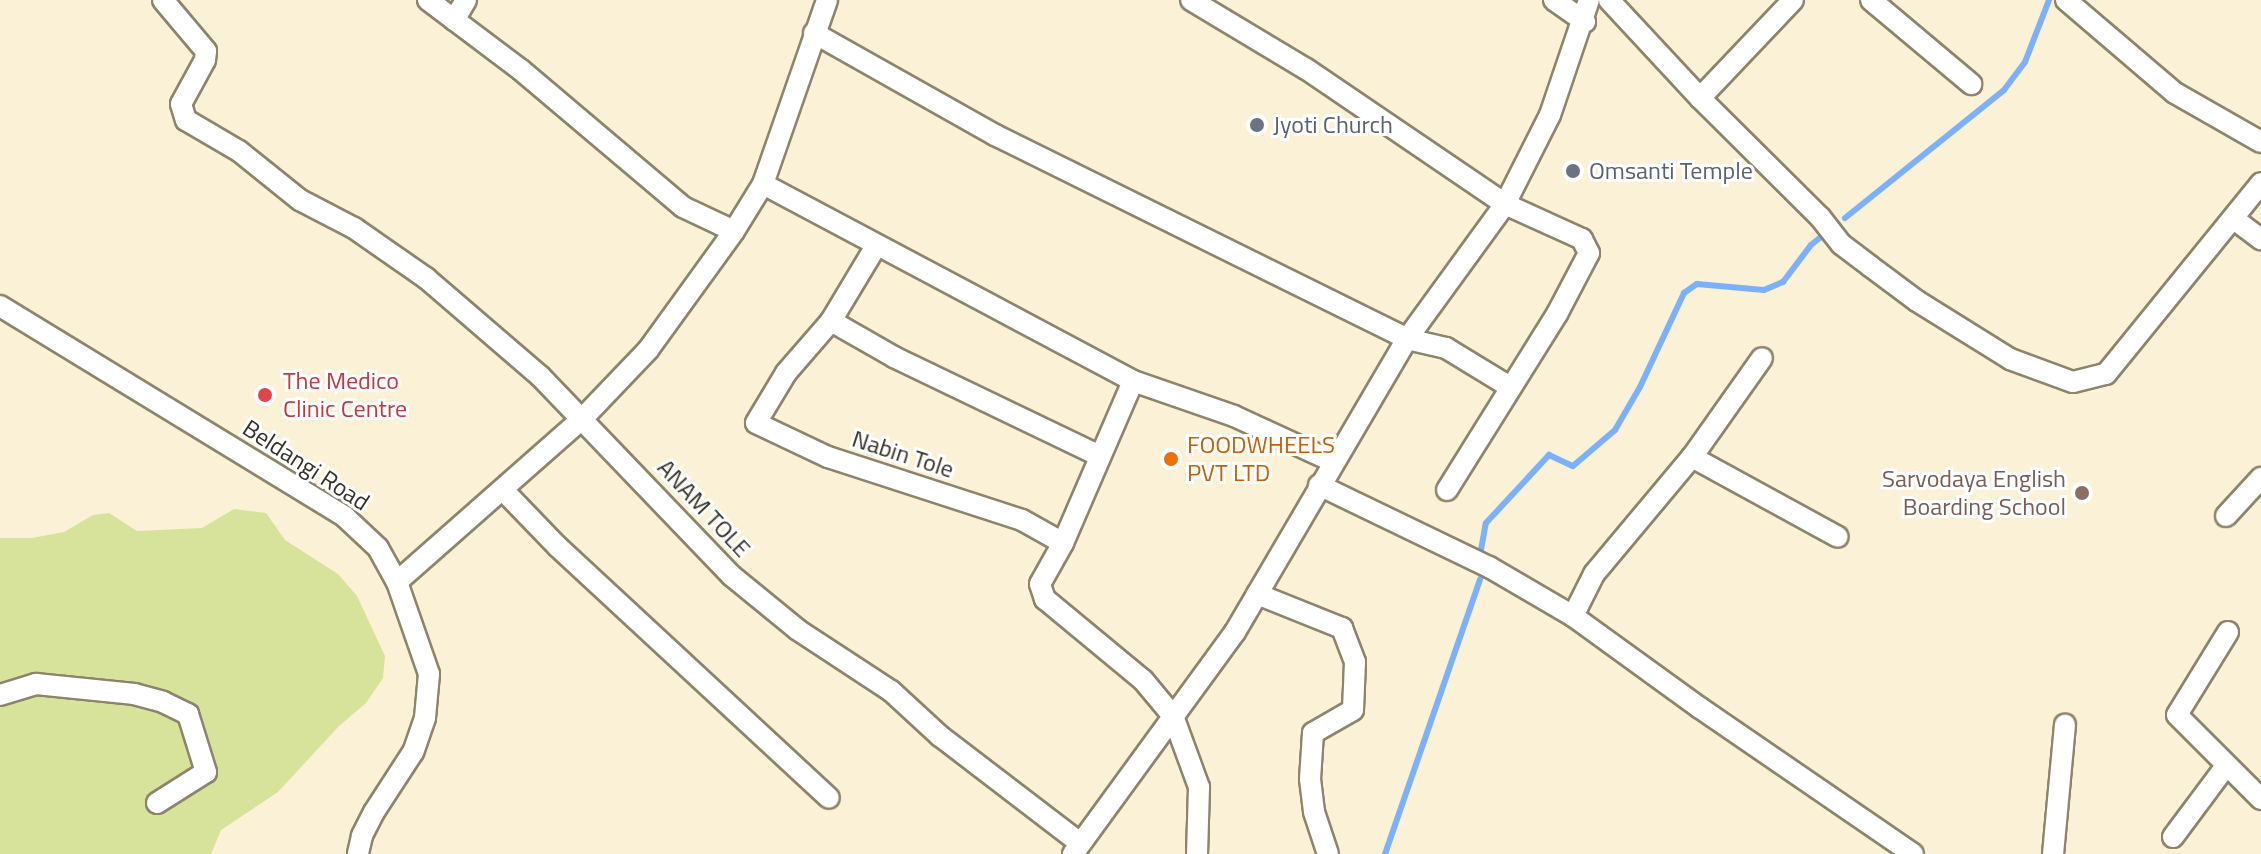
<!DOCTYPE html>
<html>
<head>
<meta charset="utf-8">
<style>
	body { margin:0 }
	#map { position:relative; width:2261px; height:854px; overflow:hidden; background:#faf1d6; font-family:"Titillium Web",sans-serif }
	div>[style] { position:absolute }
	.green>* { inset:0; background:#d7e39a }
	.stream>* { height:6px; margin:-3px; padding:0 3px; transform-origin:3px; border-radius:3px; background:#7db0fc }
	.roads { filter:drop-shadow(2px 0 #8c846c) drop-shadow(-2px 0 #8c846c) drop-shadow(0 2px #8c846c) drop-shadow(0 -2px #8c846c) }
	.minor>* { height:20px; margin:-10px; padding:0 10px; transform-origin:10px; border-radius:10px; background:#fff }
	.dots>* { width:22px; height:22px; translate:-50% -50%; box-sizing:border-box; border:4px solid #fff; border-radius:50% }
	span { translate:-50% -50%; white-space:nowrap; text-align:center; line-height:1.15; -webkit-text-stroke:6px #fff; paint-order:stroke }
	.worship-label { font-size:24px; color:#5b616d }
	.left { translate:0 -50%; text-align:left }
	.health-label { font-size:24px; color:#be3a42 }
	.food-label { font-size:24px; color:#c56008 }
	.street-label { font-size:24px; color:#333025 }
	.education-label { font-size:24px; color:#785e54 }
	.right { translate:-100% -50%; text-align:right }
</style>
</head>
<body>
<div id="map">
	<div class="green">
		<div style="clip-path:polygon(234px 509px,266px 513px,285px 540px,338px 574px,357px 596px,385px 656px,383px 678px,366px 703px,339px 726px,278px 792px,221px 830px,211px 854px,0 854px,0 538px,32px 538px,64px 532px,93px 515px,109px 513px,137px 531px,202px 528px)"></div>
	</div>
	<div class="stream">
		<div style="left:1845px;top:218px;width:204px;rotate:-38.8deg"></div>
		<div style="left:2004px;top:90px;width:35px;rotate:-53deg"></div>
		<div style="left:2025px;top:62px;width:66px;rotate:-68.8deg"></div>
		<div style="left:1481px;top:550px;width:27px;rotate:-80deg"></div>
		<div style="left:1486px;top:523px;width:93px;rotate:-47.2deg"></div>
		<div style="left:1549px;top:455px;width:26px;rotate:25deg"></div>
		<div style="left:1573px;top:466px;width:55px;rotate:-40.6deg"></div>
		<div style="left:1615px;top:430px;width:50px;rotate:-59.8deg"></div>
		<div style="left:1640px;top:387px;width:104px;rotate:-64.9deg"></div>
		<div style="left:1684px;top:293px;width:16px;rotate:-35deg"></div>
		<div style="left:1697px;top:284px;width:67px;rotate:5.1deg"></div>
		<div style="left:1764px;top:290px;width:21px;rotate:-23deg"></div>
		<div style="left:1783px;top:282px;width:46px;rotate:-52.9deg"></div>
		<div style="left:1811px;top:245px;width:19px;rotate:-39deg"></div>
		<div style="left:1385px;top:854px;width:291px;rotate:-70.9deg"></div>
	</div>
	<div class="roads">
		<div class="minor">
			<div style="left:163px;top:0;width:67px;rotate:49.9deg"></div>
			<div style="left:206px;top:51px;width:9px;rotate:96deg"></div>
			<div style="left:205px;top:60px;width:50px;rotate:118.6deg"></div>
			<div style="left:181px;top:104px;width:17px;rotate:73deg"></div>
			<div style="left:186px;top:120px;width:61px;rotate:30.3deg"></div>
			<div style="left:239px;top:151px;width:78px;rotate:38.8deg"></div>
			<div style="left:300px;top:200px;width:61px;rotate:27.4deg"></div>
			<div style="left:354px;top:228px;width:88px;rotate:34.8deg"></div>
			<div style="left:426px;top:278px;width:150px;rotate:40.7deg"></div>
			<div style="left:540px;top:376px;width:277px;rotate:46.2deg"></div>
			<div style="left:732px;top:576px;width:85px;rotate:39.3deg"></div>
			<div style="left:798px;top:630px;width:111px;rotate:33.3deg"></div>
			<div style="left:891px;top:691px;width:67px;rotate:42.6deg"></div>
			<div style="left:940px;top:736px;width:176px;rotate:37.4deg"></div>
			<div style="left:428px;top:0;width:116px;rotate:37deg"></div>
			<div style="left:521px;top:70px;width:212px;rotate:40.2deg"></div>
			<div style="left:683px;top:207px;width:56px;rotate:25.2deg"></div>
			<div style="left:1554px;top:0;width:38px;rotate:35deg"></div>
			<div style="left:1609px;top:0;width:134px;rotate:47.1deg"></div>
			<div style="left:1700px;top:98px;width:135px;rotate:-46.5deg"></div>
			<div style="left:1871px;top:0;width:131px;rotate:40deg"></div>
			<div style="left:2066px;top:0;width:143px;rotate:40.5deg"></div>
			<div style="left:2175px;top:93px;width:99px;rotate:29.7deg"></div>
			<div style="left:454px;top:20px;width:23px;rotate:-59deg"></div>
			<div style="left:814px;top:33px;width:208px;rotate:29.4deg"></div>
			<div style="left:995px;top:135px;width:460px;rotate:26.3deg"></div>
			<div style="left:1407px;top:339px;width:40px;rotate:13deg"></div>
			<div style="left:1446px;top:348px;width:75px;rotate:31.4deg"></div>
			<div style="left:1700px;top:98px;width:169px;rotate:44.8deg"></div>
			<div style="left:1820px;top:217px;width:34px;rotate:52deg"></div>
			<div style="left:1841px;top:244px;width:36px;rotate:37deg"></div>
			<div style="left:1870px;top:266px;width:59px;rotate:36.7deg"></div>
			<div style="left:1917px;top:301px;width:110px;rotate:31.9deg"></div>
			<div style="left:2010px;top:359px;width:67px;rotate:20.1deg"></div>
			<div style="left:2073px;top:382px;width:34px;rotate:-14deg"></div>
			<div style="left:2106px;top:374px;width:246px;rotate:-50.9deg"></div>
			<div style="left:763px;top:184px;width:419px;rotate:28deg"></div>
			<div style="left:1133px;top:381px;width:107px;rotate:19.1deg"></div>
			<div style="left:1234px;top:416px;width:110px;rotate:24.7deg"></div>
			<div style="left:2234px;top:219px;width:34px;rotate:37deg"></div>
			<div style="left:876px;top:246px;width:87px;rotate:121deg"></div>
			<div style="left:831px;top:321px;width:69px;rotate:130.9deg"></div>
			<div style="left:786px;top:373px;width:58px;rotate:121deg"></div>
			<div style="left:756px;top:423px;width:80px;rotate:25.3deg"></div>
			<div style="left:828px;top:457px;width:204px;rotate:18deg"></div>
			<div style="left:1022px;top:520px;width:47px;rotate:29.3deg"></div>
			<div style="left:1063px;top:543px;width:176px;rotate:-66.6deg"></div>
			<div style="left:0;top:306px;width:404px;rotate:31.4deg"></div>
			<div style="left:345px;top:517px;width:45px;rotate:43.2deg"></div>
			<div style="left:378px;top:548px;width:39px;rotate:61deg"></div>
			<div style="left:397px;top:582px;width:97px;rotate:70.8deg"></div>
			<div style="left:429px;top:674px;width:44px;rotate:95.2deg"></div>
			<div style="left:425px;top:718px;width:36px;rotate:109deg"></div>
			<div style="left:413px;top:752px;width:72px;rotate:123deg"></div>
			<div style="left:374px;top:812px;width:27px;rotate:117deg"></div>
			<div style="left:362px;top:836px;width:18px;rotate:103deg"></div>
			<div style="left:831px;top:321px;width:73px;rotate:29.7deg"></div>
			<div style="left:894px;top:357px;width:226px;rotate:25.7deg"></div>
			<div style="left:1692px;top:457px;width:166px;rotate:28.7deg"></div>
			<div style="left:1319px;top:485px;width:189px;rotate:25.8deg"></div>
			<div style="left:1489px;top:567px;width:97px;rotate:30.3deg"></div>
			<div style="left:1573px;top:616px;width:157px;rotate:35.9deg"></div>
			<div style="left:1700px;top:708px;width:258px;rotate:34.4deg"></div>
			<div style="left:503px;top:490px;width:79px;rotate:46deg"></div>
			<div style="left:558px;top:547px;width:369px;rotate:42.8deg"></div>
			<div style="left:1447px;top:490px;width:208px;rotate:-58deg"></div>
			<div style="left:1557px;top:314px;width:69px;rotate:-62.3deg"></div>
			<div style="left:1589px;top:253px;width:16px;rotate:-117deg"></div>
			<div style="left:1582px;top:239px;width:85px;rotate:-155.6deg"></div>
			<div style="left:1505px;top:204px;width:100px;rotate:-63.2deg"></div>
			<div style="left:1550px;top:115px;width:121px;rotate:-71.3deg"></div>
			<div style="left:2226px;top:516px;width:52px;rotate:-47.4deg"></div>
			<div style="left:1063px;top:543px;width:47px;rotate:119.3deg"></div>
			<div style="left:1040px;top:584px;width:16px;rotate:72deg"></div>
			<div style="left:1045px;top:599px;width:127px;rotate:39.6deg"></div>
			<div style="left:1143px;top:680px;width:47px;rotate:50.2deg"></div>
			<div style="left:1173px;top:716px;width:76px;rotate:69.9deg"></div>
			<div style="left:1199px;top:787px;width:67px;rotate:91.7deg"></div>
			<div style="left:397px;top:582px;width:247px;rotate:-41.4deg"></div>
			<div style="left:582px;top:419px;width:95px;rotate:-46.3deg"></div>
			<div style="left:648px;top:350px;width:147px;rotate:-54.1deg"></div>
			<div style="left:734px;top:231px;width:55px;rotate:-58.3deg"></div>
			<div style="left:763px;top:184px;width:195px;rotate:-70.8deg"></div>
			<div style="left:1257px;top:594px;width:92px;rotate:21.8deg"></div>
			<div style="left:1342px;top:628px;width:36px;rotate:69deg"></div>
			<div style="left:1355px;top:662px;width:48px;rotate:92.4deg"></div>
			<div style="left:1353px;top:710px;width:46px;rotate:150.1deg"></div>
			<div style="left:1313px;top:733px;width:46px;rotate:93.7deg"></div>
			<div style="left:1310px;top:779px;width:33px;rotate:83deg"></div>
			<div style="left:1314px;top:812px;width:44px;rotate:71.6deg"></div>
			<div style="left:1573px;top:616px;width:47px;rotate:-63.4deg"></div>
			<div style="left:1594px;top:574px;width:153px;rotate:-50.1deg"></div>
			<div style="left:1692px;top:457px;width:121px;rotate:-54.7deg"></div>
			<div style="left:2228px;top:632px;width:97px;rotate:121.6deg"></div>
			<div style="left:2177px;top:715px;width:119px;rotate:45deg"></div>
			<div style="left:0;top:695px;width:38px;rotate:-17deg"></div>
			<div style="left:36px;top:684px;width:99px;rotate:5.8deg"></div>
			<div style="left:134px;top:694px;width:30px;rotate:15deg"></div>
			<div style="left:163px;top:702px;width:28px;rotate:26deg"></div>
			<div style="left:188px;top:714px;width:61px;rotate:72.8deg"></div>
			<div style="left:206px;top:772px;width:58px;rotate:147.7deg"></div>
			<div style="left:2173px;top:837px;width:89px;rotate:-53.3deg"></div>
			<div style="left:1073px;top:854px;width:275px;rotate:-53.9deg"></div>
			<div style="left:1235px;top:632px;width:340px;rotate:-59.6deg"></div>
			<div style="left:1407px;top:339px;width:167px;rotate:-54deg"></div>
			<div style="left:1505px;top:204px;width:240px;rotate:-145.8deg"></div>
			<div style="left:1306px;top:69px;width:134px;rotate:-149deg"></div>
			<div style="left:2053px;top:854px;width:130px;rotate:-84.7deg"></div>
		</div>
	</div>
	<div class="dots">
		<div style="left:1257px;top:125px;background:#6b7280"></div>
		<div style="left:1573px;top:171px;background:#6b7280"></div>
		<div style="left:265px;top:395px;background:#e0444e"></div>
		<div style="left:1171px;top:459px;background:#e8710a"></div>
		<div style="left:2082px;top:493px;background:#8d6e63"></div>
	</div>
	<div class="worship-label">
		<span class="left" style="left:1273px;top:125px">Jyoti Church</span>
		<span class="left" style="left:1589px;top:171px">Omsanti Temple</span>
	</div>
	<div class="health-label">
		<span class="left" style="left:283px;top:395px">The Medico<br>Clinic Centre</span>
	</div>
	<div class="food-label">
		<span class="left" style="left:1187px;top:459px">FOODWHEELS<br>PVT LTD</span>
	</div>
	<div class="street-label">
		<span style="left:903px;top:454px;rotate:18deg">Nabin Tole</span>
		<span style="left:306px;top:465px;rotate:33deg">Beldangi Road</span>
		<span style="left:704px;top:508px;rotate:47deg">ANAM TOLE</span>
	</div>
	<div class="education-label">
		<span class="right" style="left:2066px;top:493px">Sarvodaya English<br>Boarding School</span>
	</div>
</div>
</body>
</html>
